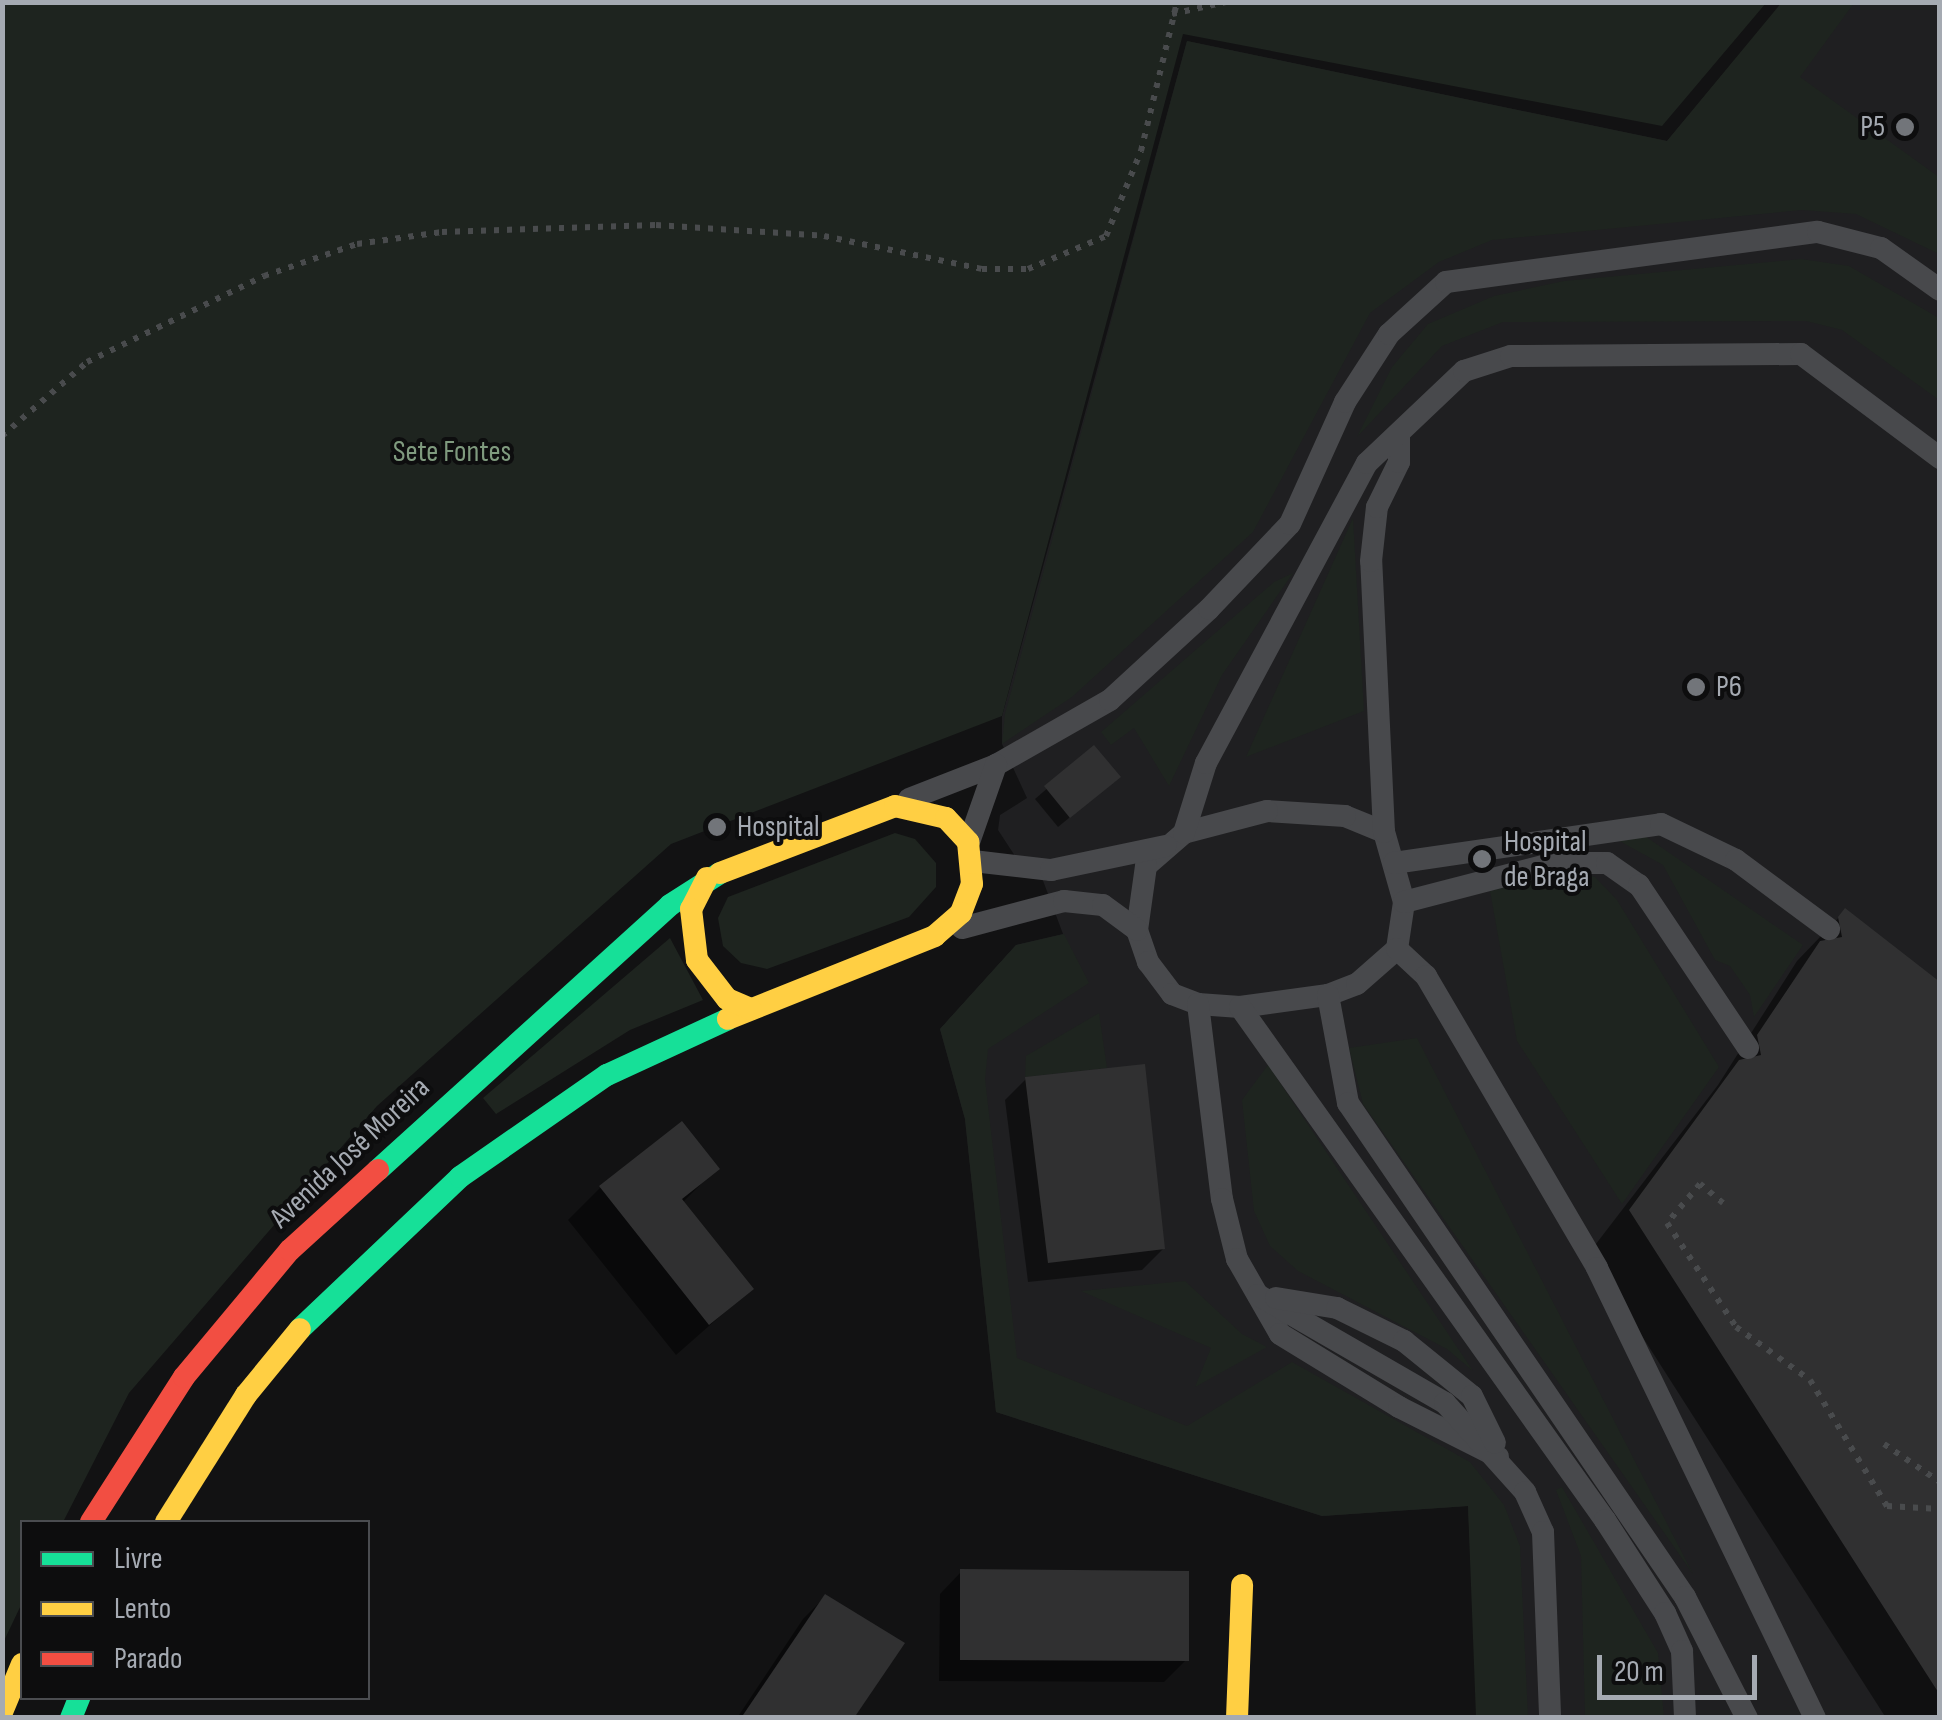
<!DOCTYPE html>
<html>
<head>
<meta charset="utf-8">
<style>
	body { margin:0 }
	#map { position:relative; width:1942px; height:1720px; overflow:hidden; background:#121213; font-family:"Sofia Sans Condensed",sans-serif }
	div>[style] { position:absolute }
	.built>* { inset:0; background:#1f1f21 }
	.green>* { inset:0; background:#1e241f }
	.shadow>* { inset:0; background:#0007 }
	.building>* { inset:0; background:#303031 }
	.path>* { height:6px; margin-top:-3px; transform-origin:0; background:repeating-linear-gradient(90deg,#494b4d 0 5px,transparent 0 13px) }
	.lane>* { height:22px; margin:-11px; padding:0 11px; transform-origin:11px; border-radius:11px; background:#48494c }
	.fast>* { height:22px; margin:-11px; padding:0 11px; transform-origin:11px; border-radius:11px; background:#16e098 }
	.slow>* { height:22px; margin:-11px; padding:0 11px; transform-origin:11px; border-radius:11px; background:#ffcf43 }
	.jam>* { height:22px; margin:-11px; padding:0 11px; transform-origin:11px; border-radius:11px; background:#f24e42 }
	.dots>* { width:28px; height:28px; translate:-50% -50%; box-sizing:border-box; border:5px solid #0d0d0e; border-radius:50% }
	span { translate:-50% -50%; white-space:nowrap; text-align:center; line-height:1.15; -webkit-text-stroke:8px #0d0d0e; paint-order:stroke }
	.poi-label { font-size:30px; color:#a5aab2 }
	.right { translate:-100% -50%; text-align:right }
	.left { translate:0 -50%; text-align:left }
	.park-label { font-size:30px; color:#7f9a7e }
	.street-label { font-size:30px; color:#a5aab2 }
	.frame { position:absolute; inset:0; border:5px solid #a5aab2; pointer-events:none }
	.legend { position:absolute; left:20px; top:1520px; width:350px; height:180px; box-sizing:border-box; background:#0d0d0e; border:2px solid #4a4c50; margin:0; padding:12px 18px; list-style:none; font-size:30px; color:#a5aab2 }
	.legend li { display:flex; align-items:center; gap:20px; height:50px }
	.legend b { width:50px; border:2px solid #4a4c50 }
	.scale { position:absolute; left:1597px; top:1655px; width:160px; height:45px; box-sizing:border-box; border:5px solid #a5aab2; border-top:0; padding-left:12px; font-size:30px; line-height:35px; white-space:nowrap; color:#a5aab2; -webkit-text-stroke:8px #0d0d0e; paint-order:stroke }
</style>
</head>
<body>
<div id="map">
	<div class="built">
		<div style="clip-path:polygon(1782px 3px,1939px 3px,1939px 1717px,1478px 1717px,1468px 1506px,1322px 1516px,996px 1412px,965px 1119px,940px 1029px,1016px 945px,1063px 934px,1036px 862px,1015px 856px,998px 830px,1000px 815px,1027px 798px,1002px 744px,1002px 716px,1187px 41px,1667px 141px)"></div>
	</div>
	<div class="green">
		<div style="clip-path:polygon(1782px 2px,1854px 3px,1800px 77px,1939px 177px,1939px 254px,1856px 214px,1802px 210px,1492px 240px,1439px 262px,1370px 313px,1253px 532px,1072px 697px,1002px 744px,1005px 714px,1187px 41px,1667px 141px)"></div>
		<div style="clip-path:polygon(3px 3px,1766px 3px,1662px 126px,1183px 34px,1002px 716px,671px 844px,377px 1106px,129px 1393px,63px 1522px,22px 1522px,22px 1603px,3px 1643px)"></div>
		<div style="clip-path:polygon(1801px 259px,1849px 266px,1939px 318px,1939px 400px,1842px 330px,1806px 321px,1503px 322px,1442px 346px,1357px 437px,1392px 367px,1428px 324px,1494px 296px,1564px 281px)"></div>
		<div style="clip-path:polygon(1353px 518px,1364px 711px,1246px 757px)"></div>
		<div style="clip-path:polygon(1293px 573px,1222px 675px,1169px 786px,1134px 728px,1111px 745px,1101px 732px,1274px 582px)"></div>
		<div style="clip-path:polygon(895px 833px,915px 839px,936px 863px,936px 887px,909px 917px,767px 969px,741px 963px,723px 946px,718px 918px,728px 897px)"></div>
		<div style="clip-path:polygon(1642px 834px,1803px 945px,1754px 1017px,1750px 995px,1730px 966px,1715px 960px,1663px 865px,1614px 838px)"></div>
		<div style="clip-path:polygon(1572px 871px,1595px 877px,1617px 900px,1719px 1067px,1622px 1204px,1517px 1041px,1490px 891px)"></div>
		<div style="clip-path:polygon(1064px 934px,1089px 983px,988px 1049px,985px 1079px,1017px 1358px,1187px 1426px,1292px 1362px,1470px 1462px,1504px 1505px,1520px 1546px,1528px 1717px,1476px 1717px,1468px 1506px,1322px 1516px,996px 1412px,965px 1119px,940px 1029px,1016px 945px)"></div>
		<div style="clip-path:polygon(670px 938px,703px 1000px,630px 1030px,496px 1114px,483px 1098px)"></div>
		<div style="clip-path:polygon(1099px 1013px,1107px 1068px,1025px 1077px,1026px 1056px)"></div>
		<div style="clip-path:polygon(1417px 1038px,1693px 1574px,1363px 1104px,1349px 1048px)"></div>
		<div style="clip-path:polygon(1268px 1065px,1473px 1371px,1447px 1349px,1298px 1271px,1270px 1246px,1254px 1211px,1242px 1100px)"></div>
		<div style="clip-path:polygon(1185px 1281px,1242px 1334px,1267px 1347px,1195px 1387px,1211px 1348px,1081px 1291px)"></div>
		<div style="clip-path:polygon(1562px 1487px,1658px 1653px,1664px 1717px,1585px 1717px,1581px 1556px,1556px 1490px)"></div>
	</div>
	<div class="shadow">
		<div style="clip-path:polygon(1094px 748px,1107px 787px,1058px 827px,1035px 799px)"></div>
		<div style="clip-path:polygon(1845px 911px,1940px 985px,1940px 1718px,1886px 1718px,1589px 1253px,1718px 1085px,1797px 961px)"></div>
		<div style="clip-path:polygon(1026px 1079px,1163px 1249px,1142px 1270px,1028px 1282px,1005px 1100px)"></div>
		<div style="clip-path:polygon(716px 1169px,682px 1203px,751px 1289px,676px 1355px,568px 1220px,600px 1188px)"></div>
		<div style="clip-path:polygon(961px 1572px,1186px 1660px,1164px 1682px,939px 1681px,940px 1594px)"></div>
		<div style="clip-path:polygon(825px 1597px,851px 1718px,737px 1718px,803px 1619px)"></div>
	</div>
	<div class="building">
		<div style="clip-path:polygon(1094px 745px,1121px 777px,1070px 818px,1044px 786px)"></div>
		<div style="clip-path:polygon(1845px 908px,1940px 982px,1940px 1695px,1629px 1210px,1739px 1060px,1761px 1055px,1757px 1035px,1820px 941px,1842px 937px,1838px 917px)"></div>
		<div style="clip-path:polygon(1145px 1064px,1165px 1249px,1048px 1263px,1025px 1077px)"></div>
		<div style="clip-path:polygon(682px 1121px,720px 1169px,682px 1199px,754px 1289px,709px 1325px,599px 1186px)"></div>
		<div style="clip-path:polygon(960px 1569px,1189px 1571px,1189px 1661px,960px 1660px)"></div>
		<div style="clip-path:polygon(825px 1594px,905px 1643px,854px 1718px,741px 1718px)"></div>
	</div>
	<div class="path">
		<div style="left:1172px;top:14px;width:55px;rotate:-12.5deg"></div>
		<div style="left:2px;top:436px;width:113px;rotate:-41deg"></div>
		<div style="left:87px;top:362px;width:197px;rotate:-25.9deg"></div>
		<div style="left:264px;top:276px;width:98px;rotate:-19deg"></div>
		<div style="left:357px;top:244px;width:86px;rotate:-8deg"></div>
		<div style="left:442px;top:232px;width:214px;rotate:-1.9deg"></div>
		<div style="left:656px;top:225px;width:168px;rotate:3.7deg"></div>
		<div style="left:824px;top:236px;width:161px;rotate:11.8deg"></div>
		<div style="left:982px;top:269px;width:46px"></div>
		<div style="left:1028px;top:269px;width:85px;rotate:-22.9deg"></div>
		<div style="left:1106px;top:236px;width:92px;rotate:-67.6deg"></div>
		<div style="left:1141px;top:151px;width:153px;rotate:-76.4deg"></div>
		<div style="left:1723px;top:1203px;width:30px;rotate:-140deg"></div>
		<div style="left:1700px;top:1184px;width:51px;rotate:130.2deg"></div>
		<div style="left:1667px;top:1223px;width:125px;rotate:56.4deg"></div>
		<div style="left:1736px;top:1327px;width:91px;rotate:35.6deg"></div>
		<div style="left:1810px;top:1380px;width:148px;rotate:58.6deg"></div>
		<div style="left:1887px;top:1506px;width:53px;rotate:3.2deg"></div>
		<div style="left:1884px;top:1444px;width:68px;rotate:34.2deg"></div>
	</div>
	<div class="lane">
		<div style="left:909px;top:799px;width:93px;rotate:-21.3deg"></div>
		<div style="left:996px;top:765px;width:131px;rotate:-29.7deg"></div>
		<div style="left:1110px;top:700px;width:134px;rotate:-42.6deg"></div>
		<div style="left:1209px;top:609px;width:117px;rotate:-46.4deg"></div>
		<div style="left:1290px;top:524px;width:134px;rotate:-65.7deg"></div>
		<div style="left:1345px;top:402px;width:81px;rotate:-57.1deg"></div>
		<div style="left:1389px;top:334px;width:77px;rotate:-42.4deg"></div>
		<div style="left:1446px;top:282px;width:375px;rotate:-7.7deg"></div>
		<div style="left:1818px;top:232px;width:65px;rotate:14.3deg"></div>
		<div style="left:1881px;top:248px;width:72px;rotate:35.4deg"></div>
		<div style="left:1384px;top:832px;width:42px;rotate:-157.7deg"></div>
		<div style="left:1345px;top:816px;width:78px;rotate:-176.3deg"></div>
		<div style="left:1267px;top:811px;width:86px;rotate:165.2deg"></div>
		<div style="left:1184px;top:833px;width:50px;rotate:139deg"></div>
		<div style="left:1146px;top:866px;width:65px;rotate:98deg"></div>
		<div style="left:1137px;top:930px;width:34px;rotate:71deg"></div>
		<div style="left:1148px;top:962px;width:40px;rotate:53deg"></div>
		<div style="left:1172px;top:994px;width:28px;rotate:21deg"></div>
		<div style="left:1198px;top:1004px;width:42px;rotate:4.1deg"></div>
		<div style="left:1240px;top:1007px;width:89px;rotate:-7.8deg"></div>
		<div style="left:1328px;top:995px;width:31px;rotate:-21deg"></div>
		<div style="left:1357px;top:984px;width:53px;rotate:-41.2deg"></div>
		<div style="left:1397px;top:949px;width:48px;rotate:-81.5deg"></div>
		<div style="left:1404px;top:902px;width:73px;rotate:-105.9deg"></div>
		<div style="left:1384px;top:832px;width:271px;rotate:-92.7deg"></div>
		<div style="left:1371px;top:561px;width:54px;rotate:-83.7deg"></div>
		<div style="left:1377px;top:507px;width:50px;rotate:-63.9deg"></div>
		<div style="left:1399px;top:462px;width:25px;rotate:-90deg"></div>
		<div style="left:1184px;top:833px;width:73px;rotate:-72.6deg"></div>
		<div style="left:1206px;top:763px;width:340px;rotate:-61.8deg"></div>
		<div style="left:1367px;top:463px;width:134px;rotate:-43.5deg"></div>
		<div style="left:1464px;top:371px;width:49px;rotate:-17.7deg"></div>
		<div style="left:1511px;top:356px;width:290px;rotate:-0.4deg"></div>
		<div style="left:1801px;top:354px;width:174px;rotate:36.8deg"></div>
		<div style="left:969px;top:842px;width:82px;rotate:-70.7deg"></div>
		<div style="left:973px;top:861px;width:79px;rotate:6.6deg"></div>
		<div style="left:1051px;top:870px;width:117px;rotate:-11.8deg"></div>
		<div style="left:1394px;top:863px;width:270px;rotate:-8.3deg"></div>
		<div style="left:1661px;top:824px;width:83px;rotate:25.6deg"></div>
		<div style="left:1736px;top:860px;width:116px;rotate:36.6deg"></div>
		<div style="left:1404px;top:902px;width:156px;rotate:-14.5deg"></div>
		<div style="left:1555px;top:863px;width:52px"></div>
		<div style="left:1607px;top:863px;width:39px;rotate:35deg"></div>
		<div style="left:1639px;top:885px;width:196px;rotate:56.2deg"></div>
		<div style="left:962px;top:928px;width:106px;rotate:-14.8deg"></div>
		<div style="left:1064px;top:901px;width:39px;rotate:6deg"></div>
		<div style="left:1103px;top:905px;width:42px;rotate:36.3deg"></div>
		<div style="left:1397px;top:949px;width:40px;rotate:43deg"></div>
		<div style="left:1426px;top:976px;width:338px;rotate:59.6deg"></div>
		<div style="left:1597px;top:1268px;width:500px;rotate:64.15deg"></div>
		<div style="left:1328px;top:995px;width:110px;rotate:79.5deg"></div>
		<div style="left:1348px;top:1103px;width:598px;rotate:55.7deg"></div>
		<div style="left:1685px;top:1597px;width:136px;rotate:62.9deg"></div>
		<div style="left:1198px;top:1004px;width:196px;rotate:83deg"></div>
		<div style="left:1222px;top:1199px;width:62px;rotate:76deg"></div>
		<div style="left:1237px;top:1259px;width:86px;rotate:60.2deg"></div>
		<div style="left:1280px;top:1334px;width:140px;rotate:31.5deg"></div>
		<div style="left:1399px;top:1407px;width:111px;rotate:26.8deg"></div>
		<div style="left:1240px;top:1007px;width:630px;rotate:54.57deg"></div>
		<div style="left:1605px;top:1520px;width:111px;rotate:57.2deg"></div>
		<div style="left:1665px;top:1613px;width:42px;rotate:65.9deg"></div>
		<div style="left:1682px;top:1651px;width:67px;rotate:87.4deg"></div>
		<div style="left:1258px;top:1295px;width:216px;rotate:30deg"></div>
		<div style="left:1445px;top:1403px;width:120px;rotate:48deg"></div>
		<div style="left:1525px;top:1492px;width:44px;rotate:65.8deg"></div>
		<div style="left:1543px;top:1532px;width:186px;rotate:87.8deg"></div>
		<div style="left:1276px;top:1298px;width:62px;rotate:9.3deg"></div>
		<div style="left:1337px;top:1308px;width:75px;rotate:26.2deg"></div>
		<div style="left:1404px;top:1341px;width:87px;rotate:39deg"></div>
		<div style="left:1472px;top:1396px;width:52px;rotate:63.9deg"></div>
	</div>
	<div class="fast">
		<div style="left:378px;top:1170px;width:394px;rotate:-42.2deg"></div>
		<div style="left:670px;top:905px;width:59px;rotate:-32.6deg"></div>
		<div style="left:300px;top:1329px;width:221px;rotate:-43.5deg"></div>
		<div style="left:460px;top:1177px;width:179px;rotate:-34.8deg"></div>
		<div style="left:607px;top:1075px;width:133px;rotate:-24.8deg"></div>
		<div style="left:71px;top:1718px;width:22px;rotate:-68deg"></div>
	</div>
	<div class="slow">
		<div style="left:720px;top:873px;width:187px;rotate:-20.9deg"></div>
		<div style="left:895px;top:806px;width:52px;rotate:13.2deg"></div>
		<div style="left:946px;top:818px;width:33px;rotate:47deg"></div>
		<div style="left:968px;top:842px;width:42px;rotate:84.6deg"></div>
		<div style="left:972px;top:884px;width:31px;rotate:111deg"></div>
		<div style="left:961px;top:913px;width:35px;rotate:139deg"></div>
		<div style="left:935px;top:936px;width:223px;rotate:158.2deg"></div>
		<div style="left:707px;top:878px;width:35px;rotate:117deg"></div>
		<div style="left:691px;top:909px;width:51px;rotate:83.3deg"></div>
		<div style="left:697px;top:960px;width:49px;rotate:52.4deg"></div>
		<div style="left:727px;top:999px;width:26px;rotate:23deg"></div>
		<div style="left:166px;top:1522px;width:150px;rotate:-57.8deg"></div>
		<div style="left:246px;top:1395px;width:85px;rotate:-50.7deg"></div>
		<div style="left:2px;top:1712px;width:52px;rotate:-67.4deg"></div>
		<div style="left:1237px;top:1718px;width:133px;rotate:-87.8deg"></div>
	</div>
	<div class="jam">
		<div style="left:91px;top:1522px;width:172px;rotate:-57.3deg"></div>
		<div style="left:184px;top:1377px;width:165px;rotate:-50.2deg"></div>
		<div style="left:290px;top:1250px;width:119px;rotate:-42.3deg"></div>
	</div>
	<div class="dots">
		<div style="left:1905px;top:127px;background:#72757a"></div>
		<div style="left:1696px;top:687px;background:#72757a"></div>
		<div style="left:717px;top:827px;background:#72757a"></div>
		<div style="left:1482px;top:859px;background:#72757a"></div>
	</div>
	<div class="poi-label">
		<span class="right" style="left:1885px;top:127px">P5</span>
		<span class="left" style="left:1716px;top:687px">P6</span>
		<span class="left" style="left:737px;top:827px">Hospital</span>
		<span class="left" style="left:1504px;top:859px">Hospital<br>de Braga</span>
	</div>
	<div class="park-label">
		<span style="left:452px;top:452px">Sete Fontes</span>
	</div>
	<div class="street-label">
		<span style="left:350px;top:1153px;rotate:-43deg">Avenida José Moreira</span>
	</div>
	<div class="frame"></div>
	<ul class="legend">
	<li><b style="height:12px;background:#16e098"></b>Livre</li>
	<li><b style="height:12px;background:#ffcf43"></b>Lento</li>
	<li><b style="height:12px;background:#f24e42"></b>Parado</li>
	</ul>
	<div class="scale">20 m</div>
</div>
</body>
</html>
